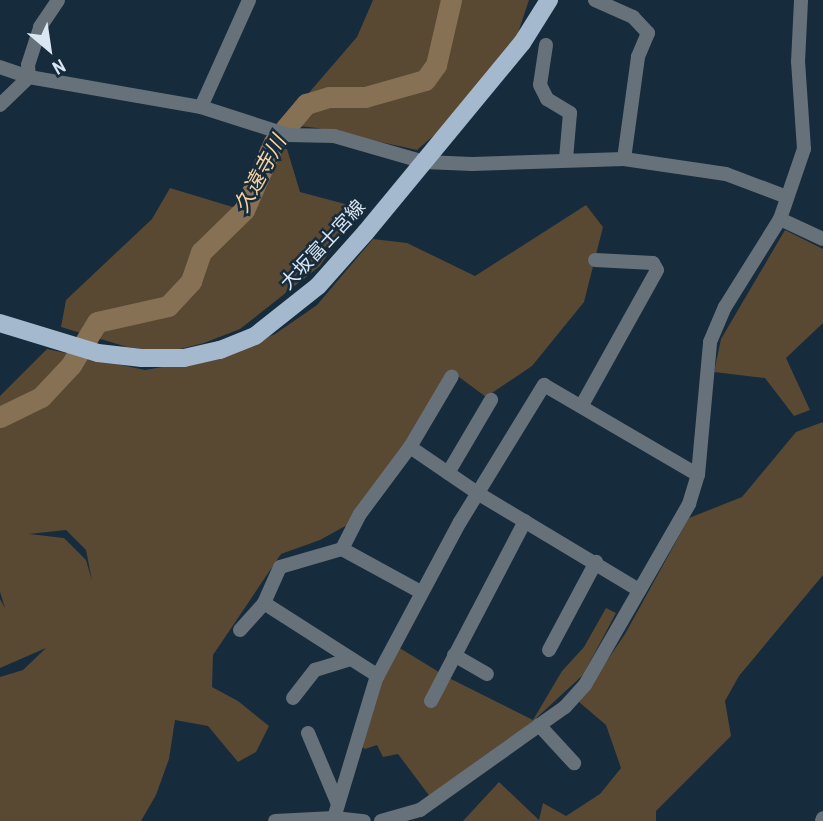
<!DOCTYPE html>
<html>
<head>
<meta charset="utf-8">
<style>
	body { margin:0 }
	#map { position:relative; width:823px; height:821px; overflow:hidden; background:#162b3c; font-family:"Archivo Narrow","Noto Sans JP",sans-serif }
	div>[style] { position:absolute }
	.green>* { inset:0; background:#594832 }
	.river>* { height:21px; margin:-10.5px; padding:0 10.5px; transform-origin:10.5px; border-radius:10.5px; background:#867155 }
	.minor>* { height:14px; margin:-7px; padding:0 7px; transform-origin:7px; border-radius:7px; background:#67717a }
	.major>* { height:18px; margin:-9px; padding:0 9px; transform-origin:9px; border-radius:9px; background:#a4b9cd }
	span { translate:-50% -50%; white-space:nowrap; text-align:center; line-height:1.15; -webkit-text-stroke:5px #162b3c; paint-order:stroke }
	.street-label { font-size:19px; color:#dae6f2 }
	.water-label { font-size:21px; color:#f8d29f; font-style:italic }
	.north { position:absolute; left:14px; top:14px; width:70px; height:70px; -webkit-text-stroke:5px #162b3c; paint-order:stroke; rotate:151deg; font-size:19px; font-weight:700; line-height:28px; text-align:center; color:#dae6f2 }
	.north::after { content:''; display:block; margin:auto; width:24px; height:32px; background:#dae6f2; clip-path:polygon(50% 0,100% 100%,50% 72%,0 100%) }
</style>
</head>
<body>
<div id="map">
	<div class="green">
		<div style="clip-path:polygon(373px 0,529px 0,515px 42px,438px 132px,417px 150px,317px 128px,282px 124px,357px 37px)"></div>
		<div style="clip-path:polygon(261px 146px,287px 149px,300px 192px,360px 208px,320px 266px,240px 329px,204px 343px,168px 352px,127px 347px,61px 327px,66px 300px,152px 219px,170px 188px,236px 208px)"></div>
		<div style="clip-path:polygon(evenodd,586px 205px,603px 227px,584px 302px,532px 366px,486px 397px,455px 374px,349px 524px,320px 540px,281px 554px,213px 655px,212px 687px,238px 701px,269px 726px,256px 752px,238px 762px,208px 726px,175px 720px,169px 759px,156px 795px,141px 821px,0 821px,0 677px,23px 670px,46px 648px,0 668px,0 599px,5px 608px,0 592px,0 396px,47px 349px,145px 370px,219px 357px,275px 334px,317px 305px,373px 239px,407px 243px,475px 276px,586px 205px,66px 530px,86px 550px,92px 581px,86px 560px,64px 538px,29px 534px,66px 530px)"></div>
		<div style="clip-path:polygon(785px 230px,823px 249px,823px 323px,786px 358px,810px 410px,794px 416px,765px 378px,714px 372px,721px 339px)"></div>
		<div style="clip-path:polygon(823px 422px,823px 575px,739px 676px,725px 701px,731px 736px,656px 811px,656px 821px,463px 821px,499px 782px,539px 820px,543px 803px,566px 816px,600px 794px,621px 768px,606px 725px,579px 702px,625px 634px,689px 518px,742px 497px,796px 432px)"></div>
		<div style="clip-path:polygon(606px 608px,616px 613px,583px 675px,532px 722px,431px 798px,398px 754px,383px 757px,377px 745px,365px 749px,361px 746px,374px 684px,398px 647px,447px 677px,533px 720px,562px 671px,584px 647px)"></div>
	</div>
	<div class="river">
		<div style="left:0;top:417px;width:46px;rotate:-26deg"></div>
		<div style="left:41px;top:397px;width:44px;rotate:-46.8deg"></div>
		<div style="left:71px;top:365px;width:50px;rotate:-58.8deg"></div>
		<div style="left:97px;top:322px;width:73px;rotate:-12.7deg"></div>
		<div style="left:168px;top:306px;width:34px;rotate:-47deg"></div>
		<div style="left:191px;top:281px;width:31px;rotate:-71deg"></div>
		<div style="left:201px;top:252px;width:60px;rotate:-44.3deg"></div>
		<div style="left:244px;top:210px;width:74px;rotate:-66.2deg"></div>
		<div style="left:274px;top:142px;width:50px;rotate:-49.9deg"></div>
		<div style="left:306px;top:104px;width:24px;rotate:-17deg"></div>
		<div style="left:329px;top:97px;width:36px"></div>
		<div style="left:365px;top:97px;width:62px;rotate:-15.8deg"></div>
		<div style="left:425px;top:80px;width:19px;rotate:-54deg"></div>
		<div style="left:436px;top:65px;width:67px;rotate:-77deg"></div>
	</div>
	<div class="minor">
		<div style="left:595px;top:0;width:42px;rotate:24.1deg"></div>
		<div style="left:633px;top:17px;width:22px;rotate:47deg"></div>
		<div style="left:648px;top:33px;width:26px;rotate:113deg"></div>
		<div style="left:638px;top:57px;width:103px;rotate:97.8deg"></div>
		<div style="left:546px;top:45px;width:40px;rotate:98.5deg"></div>
		<div style="left:540px;top:85px;width:16px;rotate:63deg"></div>
		<div style="left:547px;top:99px;width:27px;rotate:31deg"></div>
		<div style="left:570px;top:113px;width:46px;rotate:95deg"></div>
		<div style="left:0;top:67px;width:31px;rotate:19deg"></div>
		<div style="left:29px;top:77px;width:175px;rotate:9.9deg"></div>
		<div style="left:201px;top:107px;width:91px;rotate:17.8deg"></div>
		<div style="left:288px;top:135px;width:46px;rotate:1.2deg"></div>
		<div style="left:334px;top:136px;width:94px;rotate:16.1deg"></div>
		<div style="left:424px;top:162px;width:48px;rotate:2.4deg"></div>
		<div style="left:472px;top:164px;width:152px;rotate:-1.9deg"></div>
		<div style="left:624px;top:159px;width:103px;rotate:8.4deg"></div>
		<div style="left:726px;top:174px;width:65px;rotate:20.7deg"></div>
		<div style="left:29px;top:77px;width:12px;rotate:-95deg"></div>
		<div style="left:28px;top:65px;width:40px;rotate:-72deg"></div>
		<div style="left:40px;top:27px;width:32px;rotate:-56deg"></div>
		<div style="left:0;top:105px;width:40px;rotate:-44deg"></div>
		<div style="left:201px;top:107px;width:117px;rotate:-65.8deg"></div>
		<div style="left:780px;top:219px;width:47px;rotate:24.9deg"></div>
		<div style="left:582px;top:405px;width:154px;rotate:-60.9deg"></div>
		<div style="left:657px;top:270px;width:8px;rotate:-120deg"></div>
		<div style="left:653px;top:263px;width:58px;rotate:-177deg"></div>
		<div style="left:410px;top:447px;width:83px;rotate:34.3deg"></div>
		<div style="left:479px;top:494px;width:187px;rotate:31deg"></div>
		<div style="left:448px;top:473px;width:85px;rotate:-59.5deg"></div>
		<div style="left:342px;top:549px;width:90px;rotate:28.6deg"></div>
		<div style="left:264px;top:603px;width:135px;rotate:32.6deg"></div>
		<div style="left:240px;top:630px;width:36px;rotate:-48deg"></div>
		<div style="left:264px;top:603px;width:39px;rotate:-66deg"></div>
		<div style="left:280px;top:567px;width:65px;rotate:-16.2deg"></div>
		<div style="left:342px;top:549px;width:39px;rotate:-63deg"></div>
		<div style="left:360px;top:514px;width:84px;rotate:-53.3deg"></div>
		<div style="left:410px;top:447px;width:82px;rotate:-59.4deg"></div>
		<div style="left:549px;top:650px;width:100px;rotate:-61.9deg"></div>
		<div style="left:454px;top:655px;width:38px;rotate:30deg"></div>
		<div style="left:293px;top:698px;width:36px;rotate:-52deg"></div>
		<div style="left:315px;top:670px;width:38px;rotate:-17deg"></div>
		<div style="left:431px;top:701px;width:203px;rotate:-62.4deg"></div>
		<div style="left:539px;top:725px;width:52px;rotate:47.4deg"></div>
		<div style="left:308px;top:733px;width:77px;rotate:67.1deg"></div>
		<div style="left:334px;top:818px;width:145px;rotate:-73.2deg"></div>
		<div style="left:376px;top:679px;width:178px;rotate:-61.9deg"></div>
		<div style="left:460px;top:522px;width:161px;rotate:-58.5deg"></div>
		<div style="left:544px;top:385px;width:178px;rotate:30.3deg"></div>
		<div style="left:275px;top:821px;width:59px;rotate:-2.9deg"></div>
		<div style="left:334px;top:818px;width:30px;rotate:6deg"></div>
		<div style="left:381px;top:821px;width:41px;rotate:-15.8deg"></div>
		<div style="left:420px;top:810px;width:178px;rotate:-35.4deg"></div>
		<div style="left:565px;top:707px;width:30px;rotate:-48deg"></div>
		<div style="left:585px;top:685px;width:209px;rotate:-60.1deg"></div>
		<div style="left:689px;top:504px;width:30px;rotate:-73deg"></div>
		<div style="left:698px;top:475px;width:134px;rotate:-84.8deg"></div>
		<div style="left:710px;top:342px;width:38px;rotate:-67deg"></div>
		<div style="left:725px;top:307px;width:104px;rotate:-58deg"></div>
		<div style="left:780px;top:219px;width:74px;rotate:-71.1deg"></div>
		<div style="left:804px;top:149px;width:87px;rotate:-93.9deg"></div>
		<div style="left:798px;top:62px;width:62px;rotate:-87.2deg"></div>
		<div style="left:822px;top:821px;width:3px;rotate:-72deg"></div>
	</div>
	<div class="major">
		<div style="left:0;top:323px;width:102px;rotate:17deg"></div>
		<div style="left:98px;top:353px;width:44px;rotate:6.5deg"></div>
		<div style="left:142px;top:358px;width:42px"></div>
		<div style="left:184px;top:358px;width:37px;rotate:-13deg"></div>
		<div style="left:220px;top:350px;width:38px;rotate:-22deg"></div>
		<div style="left:255px;top:336px;width:80px;rotate:-38.4deg"></div>
		<div style="left:318px;top:286px;width:72px;rotate:-48.4deg"></div>
		<div style="left:366px;top:232px;width:245px;rotate:-50.5deg"></div>
		<div style="left:522px;top:43px;width:51px;rotate:-57.9deg"></div>
	</div>
	<div class="street-label">
		<span style="left:323px;top:245px;rotate:-47deg">大坂富士宮線</span>
	</div>
	<div class="water-label">
		<span style="left:260px;top:174px;rotate:-61deg">久遠寺川</span>
	</div>
	<div class="north">N</div>
</div>
</body>
</html>
